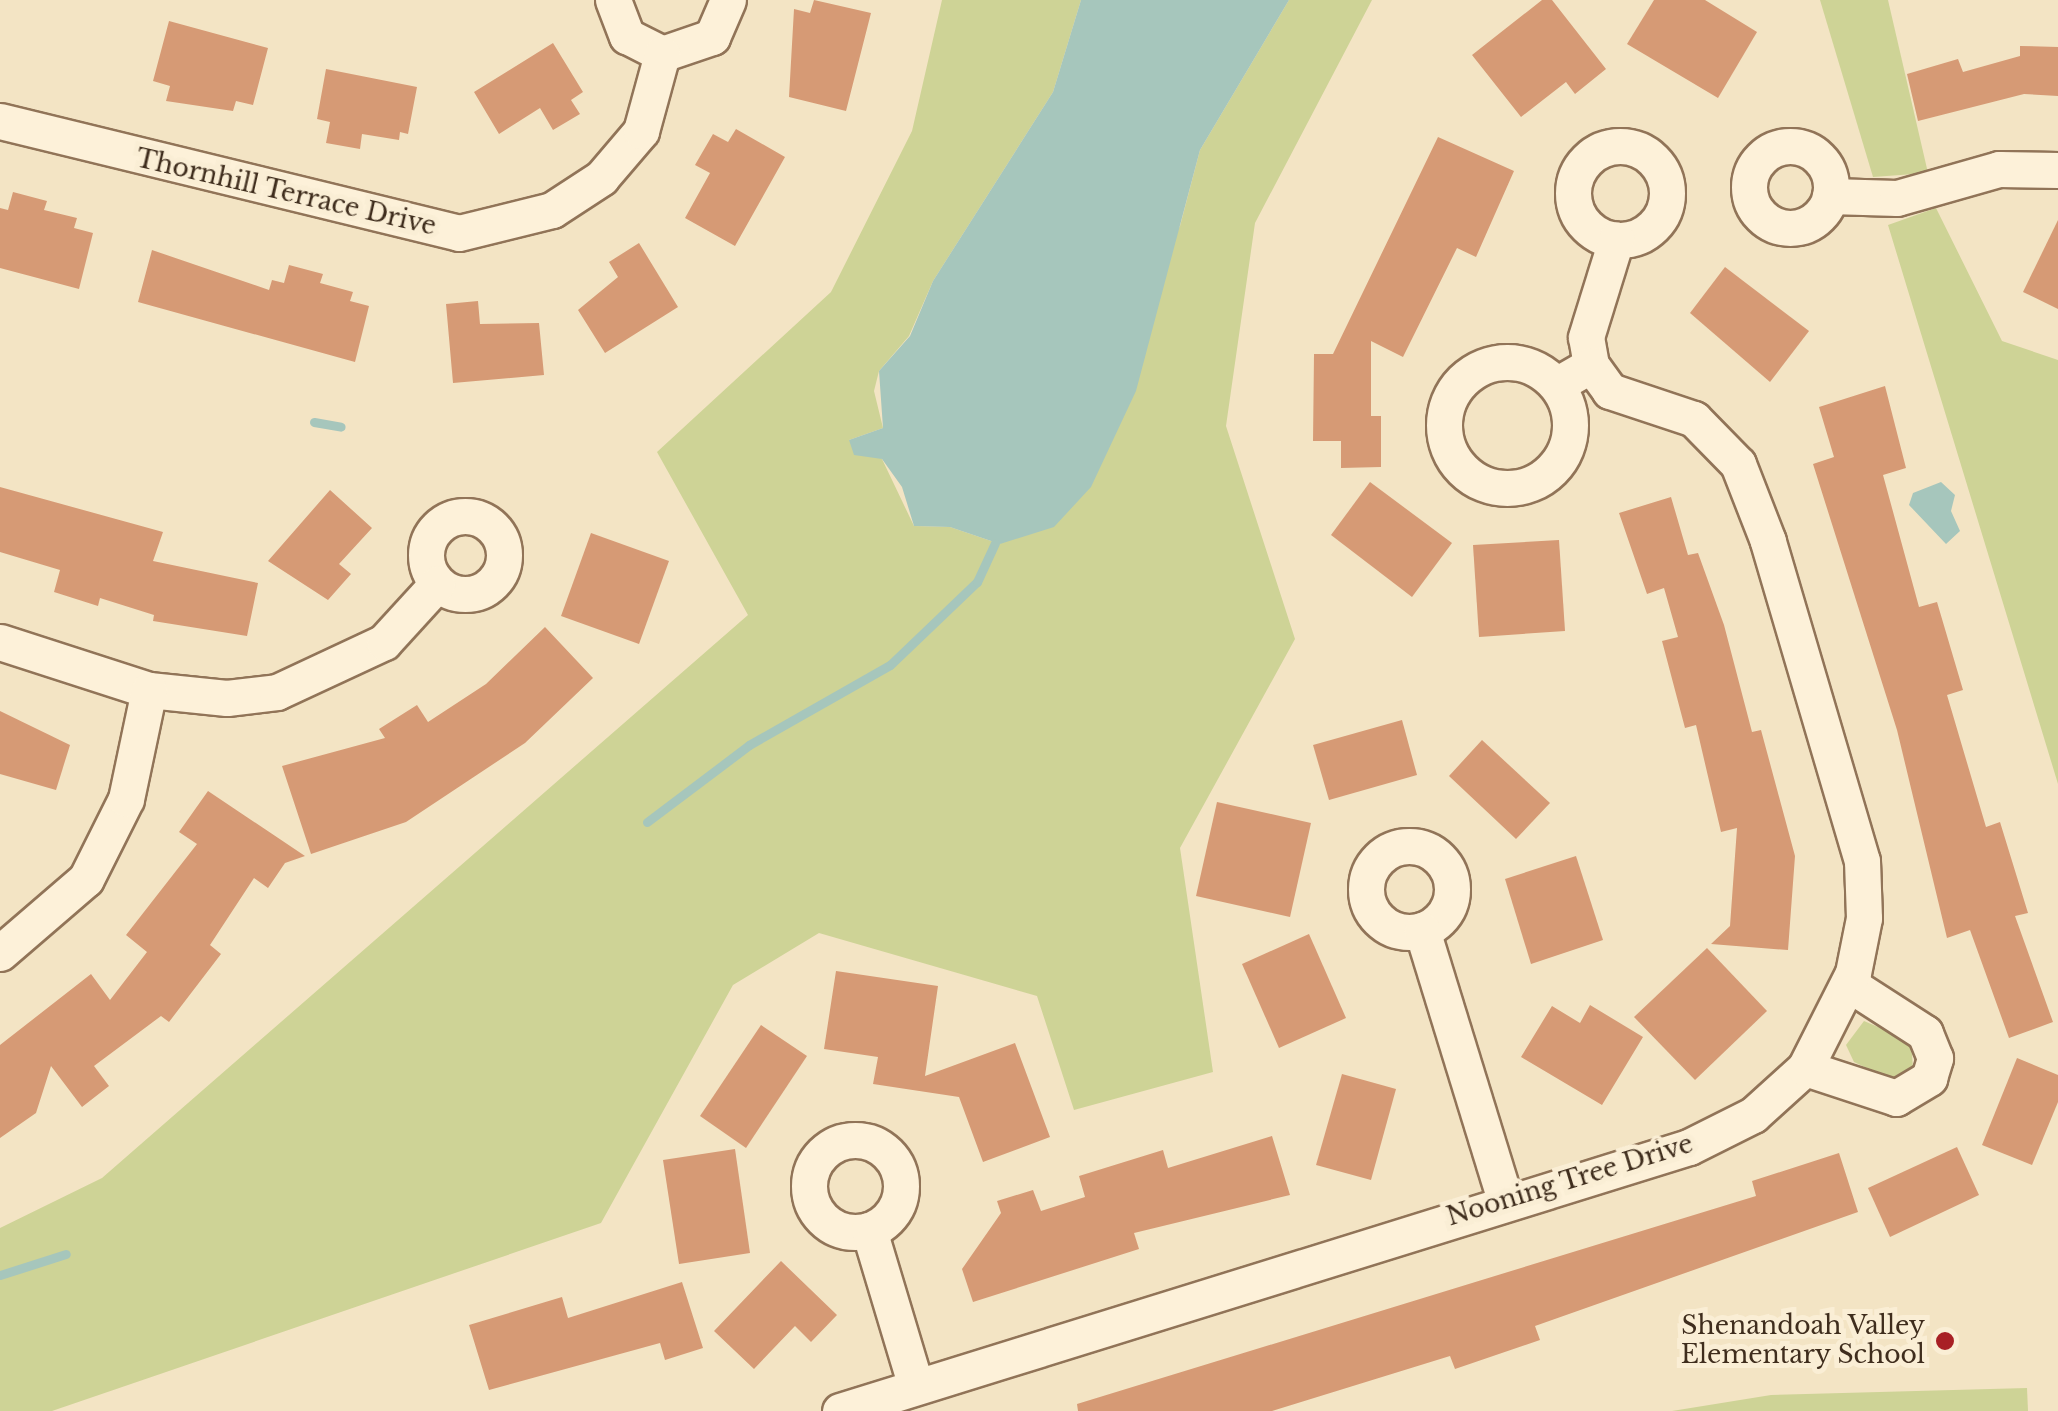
<!DOCTYPE html>
<html>
<head>
<meta charset="utf-8">
<style>
	body { margin:0 }
	#map { position:relative; width:2058px; height:1411px; overflow:hidden; background:#f3e4c4; font-family:"Libre Baskerville",serif }
	div>[style] { position:absolute }
	.green>* { inset:0; background:#ced396 }
	.water>* { inset:0; background:#a6c6bc }
	.stream>* { height:9px; margin:-4.5px; padding:0 4.5px; transform-origin:4.5px; border-radius:4.5px; background:#a6c6bc }
	.building>* { inset:0; background:#d69a75 }
	.roads { filter:drop-shadow(2px 0 #917458) drop-shadow(-2px 0 #917458) drop-shadow(0 2px #917458) drop-shadow(0 -2px #917458) }
	.minor>* { height:35px; margin:-17.5px; padding:0 17.5px; transform-origin:17.5px; border-radius:17.5px; background:#fdf1d9 }
	.minor>.ring { margin:-17.5px; padding:0; box-sizing:content-box; background:none; border:35px solid #fdf1d9; border-radius:50% }
	.dots>* { width:28px; height:28px; translate:-50% -50%; box-sizing:border-box; border:5px solid #faeed5; border-radius:50% }
	span { translate:-50% -50%; white-space:nowrap; text-align:center; line-height:1.15; -webkit-text-stroke:10px #faeed5; paint-order:stroke }
	.street-label { font-size:25px; color:#3f2d1d }
	.poi-label { font-size:25px; color:#3f2d1d }
	.right { translate:-100% -50%; text-align:right }
</style>
</head>
<body>
<div id="map">
	<div class="green">
		<div style="clip-path:polygon(942px 0,1081px 0,1053px 92px,933px 281px,909px 336px,879px 371px,874px 391px,883px 428px,849px 440px,882px 459px,914px 526px,950px 527px,1000px 544px,1180px 226px,1200px 150px,1289px 0,1372px 0,1255px 223px,1226px 426px,1295px 639px,1180px 848px,1213px 1072px,1074px 1110px,1037px 996px,819px 933px,733px 985px,601px 1223px,52px 1411px,0 1411px,0 1228px,102px 1178px,748px 615px,657px 452px,831px 292px,912px 131px)"></div>
		<div style="clip-path:polygon(1820px 0,1888px 0,1928px 173px,1873px 177px)"></div>
		<div style="clip-path:polygon(1936px 208px,2002px 341px,2058px 360px,2058px 784px,1888px 225px)"></div>
		<div style="clip-path:polygon(1864px 1021px,1911px 1041px,1913px 1069px,1890px 1079px,1854px 1062px,1846px 1045px)"></div>
		<div style="clip-path:polygon(2027px 1388px,2028px 1411px,1672px 1411px,1771px 1395px)"></div>
	</div>
	<div class="water">
		<div style="clip-path:polygon(1081px 0,1289px 0,1200px 150px,1136px 391px,1091px 487px,1054px 527px,1000px 544px,950px 527px,914px 526px,902px 487px,882px 459px,854px 455px,849px 440px,883px 428px,879px 371px,910px 336px,933px 281px,1053px 92px)"></div>
		<div style="clip-path:polygon(1941px 482px,1955px 495px,1951px 511px,1960px 531px,1946px 544px,1909px 505px,1913px 493px)"></div>
	</div>
	<div class="stream">
		<div style="left:314px;top:422px;width:27px;rotate:10deg"></div>
		<div style="left:647px;top:822px;width:128px;rotate:-37deg"></div>
		<div style="left:749px;top:745px;width:162px;rotate:-29.6deg"></div>
		<div style="left:890px;top:665px;width:120px;rotate:-43.7deg"></div>
		<div style="left:977px;top:582px;width:43px;rotate:-65.2deg"></div>
		<div style="left:0;top:1275px;width:69px;rotate:-17.7deg"></div>
	</div>
	<div class="building">
		<div style="clip-path:polygon(814px 0,871px 13px,846px 111px,789px 97px,794px 9px,810px 13px)"></div>
		<div style="clip-path:polygon(1542px 0,1552px 0,1606px 69px,1575px 94px,1566px 82px,1521px 117px,1472px 55px)"></div>
		<div style="clip-path:polygon(1654px 0,1705px 0,1757px 32px,1718px 98px,1627px 44px)"></div>
		<div style="clip-path:polygon(169px 21px,268px 48px,253px 105px,236px 101px,233px 111px,166px 101px,170px 86px,153px 81px)"></div>
		<div style="clip-path:polygon(553px 43px,583px 92px,571px 100px,580px 114px,553px 130px,540px 108px,499px 134px,474px 92px)"></div>
		<div style="clip-path:polygon(2020px 46px,2058px 47px,2058px 96px,2024px 94px,1918px 121px,1907px 74px,1958px 59px,1963px 72px,2020px 56px)"></div>
		<div style="clip-path:polygon(326px 69px,417px 87px,408px 134px,400px 132px,399px 140px,362px 134px,360px 149px,326px 143px,330px 122px,317px 119px)"></div>
		<div style="clip-path:polygon(736px 129px,785px 157px,735px 246px,685px 218px,710px 173px,695px 165px,713px 134px,728px 142px)"></div>
		<div style="clip-path:polygon(1438px 137px,1514px 171px,1476px 257px,1457px 248px,1403px 357px,1371px 341px,1371px 416px,1381px 416px,1381px 467px,1341px 468px,1341px 441px,1313px 441px,1314px 354px,1333px 354px)"></div>
		<div style="clip-path:polygon(13px 192px,47px 201px,44px 210px,77px 218px,74px 228px,93px 233px,79px 289px,0 268px,0 208px,8px 210px)"></div>
		<div style="clip-path:polygon(2058px 220px,2058px 309px,2023px 292px)"></div>
		<div style="clip-path:polygon(639px 243px,678px 307px,605px 353px,578px 310px,618px 277px,609px 262px)"></div>
		<div style="clip-path:polygon(152px 250px,269px 290px,272px 280px,284px 283px,289px 265px,323px 274px,320px 283px,353px 292px,350px 301px,369px 306px,355px 362px,138px 302px)"></div>
		<div style="clip-path:polygon(1725px 267px,1809px 331px,1770px 382px,1690px 313px)"></div>
		<div style="clip-path:polygon(478px 301px,480px 324px,539px 323px,544px 375px,453px 383px,446px 304px)"></div>
		<div style="clip-path:polygon(1885px 386px,1906px 468px,1883px 475px,1919px 607px,1937px 602px,1963px 690px,1947px 695px,1986px 827px,2000px 822px,2028px 913px,2015px 916px,2053px 1022px,2009px 1038px,1970px 930px,1947px 938px,1897px 730px,1813px 464px,1834px 457px,1819px 407px)"></div>
		<div style="clip-path:polygon(1370px 482px,1452px 543px,1412px 597px,1331px 535px)"></div>
		<div style="clip-path:polygon(0 487px,163px 532px,153px 561px,258px 583px,247px 636px,153px 621px,154px 615px,100px 598px,98px 606px,54px 592px,60px 570px,0 552px)"></div>
		<div style="clip-path:polygon(330px 490px,372px 528px,339px 564px,351px 574px,328px 600px,268px 561px)"></div>
		<div style="clip-path:polygon(1671px 497px,1688px 555px,1698px 553px,1724px 625px,1752px 732px,1761px 730px,1795px 856px,1788px 950px,1711px 944px,1730px 926px,1737px 828px,1721px 832px,1696px 725px,1685px 728px,1662px 641px,1678px 637px,1664px 588px,1647px 594px,1619px 513px)"></div>
		<div style="clip-path:polygon(591px 533px,669px 561px,639px 644px,561px 616px)"></div>
		<div style="clip-path:polygon(1559px 540px,1565px 631px,1479px 637px,1473px 545px)"></div>
		<div style="clip-path:polygon(545px 627px,593px 678px,525px 743px,406px 822px,311px 854px,282px 766px,385px 738px,379px 729px,417px 705px,428px 722px,486px 684px)"></div>
		<div style="clip-path:polygon(0 711px,70px 745px,56px 790px,0 774px)"></div>
		<div style="clip-path:polygon(1402px 720px,1417px 775px,1329px 800px,1313px 745px)"></div>
		<div style="clip-path:polygon(1482px 740px,1550px 803px,1516px 839px,1449px 776px)"></div>
		<div style="clip-path:polygon(208px 791px,305px 856px,285px 863px,268px 888px,254px 878px,210px 945px,221px 954px,169px 1022px,161px 1016px,94px 1066px,109px 1086px,82px 1107px,51px 1066px,36px 1113px,0 1138px,0 1045px,91px 974px,110px 1000px,147px 952px,126px 935px,197px 844px,179px 832px)"></div>
		<div style="clip-path:polygon(1217px 802px,1311px 823px,1290px 917px,1196px 896px)"></div>
		<div style="clip-path:polygon(1576px 856px,1603px 940px,1531px 964px,1505px 879px)"></div>
		<div style="clip-path:polygon(1309px 934px,1346px 1018px,1279px 1048px,1242px 964px)"></div>
		<div style="clip-path:polygon(1707px 948px,1767px 1011px,1695px 1080px,1634px 1017px)"></div>
		<div style="clip-path:polygon(836px 971px,938px 986px,925px 1076px,1015px 1043px,1050px 1137px,983px 1162px,959px 1097px,873px 1084px,878px 1057px,824px 1049px)"></div>
		<div style="clip-path:polygon(1590px 1005px,1643px 1037px,1602px 1105px,1521px 1057px,1552px 1006px,1580px 1023px)"></div>
		<div style="clip-path:polygon(761px 1025px,807px 1056px,746px 1148px,700px 1116px)"></div>
		<div style="clip-path:polygon(2017px 1058px,2058px 1075px,2058px 1102px,2032px 1165px,1982px 1145px)"></div>
		<div style="clip-path:polygon(1342px 1074px,1396px 1089px,1371px 1180px,1316px 1165px)"></div>
		<div style="clip-path:polygon(1272px 1136px,1290px 1195px,1134px 1233px,1139px 1249px,973px 1302px,962px 1269px,1001px 1213px,997px 1201px,1033px 1190px,1041px 1211px,1085px 1197px,1079px 1176px,1163px 1150px,1168px 1168px)"></div>
		<div style="clip-path:polygon(1957px 1147px,1979px 1195px,1890px 1237px,1868px 1188px)"></div>
		<div style="clip-path:polygon(735px 1149px,750px 1253px,679px 1264px,663px 1160px)"></div>
		<div style="clip-path:polygon(1839px 1153px,1858px 1212px,1535px 1326px,1540px 1340px,1455px 1369px,1450px 1356px,1272px 1411px,1078px 1411px,1077px 1404px,1756px 1196px,1752px 1181px)"></div>
		<div style="clip-path:polygon(781px 1261px,837px 1315px,811px 1342px,795px 1326px,754px 1369px,714px 1331px)"></div>
		<div style="clip-path:polygon(682px 1282px,703px 1348px,665px 1360px,660px 1343px,489px 1390px,469px 1325px,562px 1297px,568px 1318px)"></div>
	</div>
	<div class="roads">
		<div class="minor">
			<div style="left:613px;top:0;width:39px;rotate:69deg"></div>
			<div style="left:627px;top:36px;width:39px;rotate:27deg"></div>
			<div style="left:662px;top:54px;width:53px;rotate:-18.8deg"></div>
			<div style="left:712px;top:37px;width:40px;rotate:-66.6deg"></div>
			<div style="left:0;top:121px;width:472px;rotate:13.7deg"></div>
			<div style="left:459px;top:233px;width:96px;rotate:-13.9deg"></div>
			<div style="left:552px;top:210px;width:59px;rotate:-33.1deg"></div>
			<div style="left:601px;top:178px;width:62px;rotate:-49.6deg"></div>
			<div style="left:641px;top:131px;width:80px;rotate:-74.7deg"></div>
			<div class="ring" style="left:1749px;top:146px;width:47px;height:47px"></div>
			<div class="ring" style="left:1573px;top:146px;width:59px;height:59px"></div>
			<div style="left:1830px;top:196px;width:67px;rotate:1.7deg"></div>
			<div style="left:1897px;top:198px;width:106px;rotate:-15.9deg"></div>
			<div style="left:1999px;top:169px;width:59px;rotate:1deg"></div>
			<div class="ring" style="left:1444px;top:362px;width:91px;height:91px"></div>
			<div style="left:1591px;top:365px;width:28px;rotate:-100deg"></div>
			<div style="left:1586px;top:337px;width:102px;rotate:-72.8deg"></div>
			<div class="ring" style="left:426px;top:516px;width:43px;height:43px"></div>
			<div style="left:0;top:642px;width:157px;rotate:17.9deg"></div>
			<div style="left:149px;top:690px;width:78px;rotate:5.9deg"></div>
			<div style="left:227px;top:698px;width:50px;rotate:-6.8deg"></div>
			<div style="left:277px;top:692px;width:118px;rotate:-25deg"></div>
			<div style="left:384px;top:642px;width:79px;rotate:-47.6deg"></div>
			<div class="ring" style="left:1366px;top:846px;width:51px;height:51px"></div>
			<div style="left:1422px;top:930px;width:282px;rotate:72.9deg"></div>
			<div style="left:0;top:953px;width:113px;rotate:-40.7deg"></div>
			<div style="left:86px;top:879px;width:89px;rotate:-63.4deg"></div>
			<div style="left:126px;top:799px;width:111px;rotate:-78.1deg"></div>
			<div style="left:1805px;top:1068px;width:96px;rotate:18.2deg"></div>
			<div style="left:1896px;top:1098px;width:39px;rotate:-31deg"></div>
			<div style="left:1929px;top:1078px;width:21px;rotate:-73deg"></div>
			<div style="left:1935px;top:1058px;width:27px;rotate:-112deg"></div>
			<div style="left:1925px;top:1033px;width:90px;rotate:-147.2deg"></div>
			<div class="ring" style="left:809px;top:1140px;width:57px;height:57px"></div>
			<div style="left:869px;top:1230px;width:160px;rotate:73.3deg"></div>
			<div style="left:840px;top:1411px;width:889px;rotate:-17.27deg"></div>
			<div style="left:1689px;top:1147px;width:72px;rotate:-26.6deg"></div>
			<div style="left:1753px;top:1115px;width:70px;rotate:-42.1deg"></div>
			<div style="left:1805px;top:1068px;width:106px;rotate:-63.2deg"></div>
			<div style="left:1853px;top:973px;width:56px;rotate:-78.7deg"></div>
			<div style="left:1864px;top:918px;width:57px;rotate:-92deg"></div>
			<div style="left:1862px;top:861px;width:334px;rotate:-106.4deg"></div>
			<div style="left:1768px;top:541px;width:83px;rotate:-111.3deg"></div>
			<div style="left:1738px;top:464px;width:63px;rotate:-134.4deg"></div>
			<div style="left:1694px;top:419px;width:89px;rotate:-161.6deg"></div>
			<div style="left:1610px;top:391px;width:32px;rotate:-126deg"></div>
			<div style="left:1591px;top:365px;width:39px;rotate:150deg"></div>
		</div>
	</div>
	<div class="dots">
		<div style="left:1945px;top:1341px;background:#a82025"></div>
	</div>
	<div class="street-label">
		<span style="left:286px;top:193px;rotate:13deg">Thornhill Terrace Drive</span>
		<span style="left:1570px;top:1181px;rotate:-17deg">Nooning Tree Drive</span>
	</div>
	<div class="poi-label">
		<span class="right" style="left:1925px;top:1341px">Shenandoah Valley<br>Elementary School</span>
	</div>
</div>
</body>
</html>
